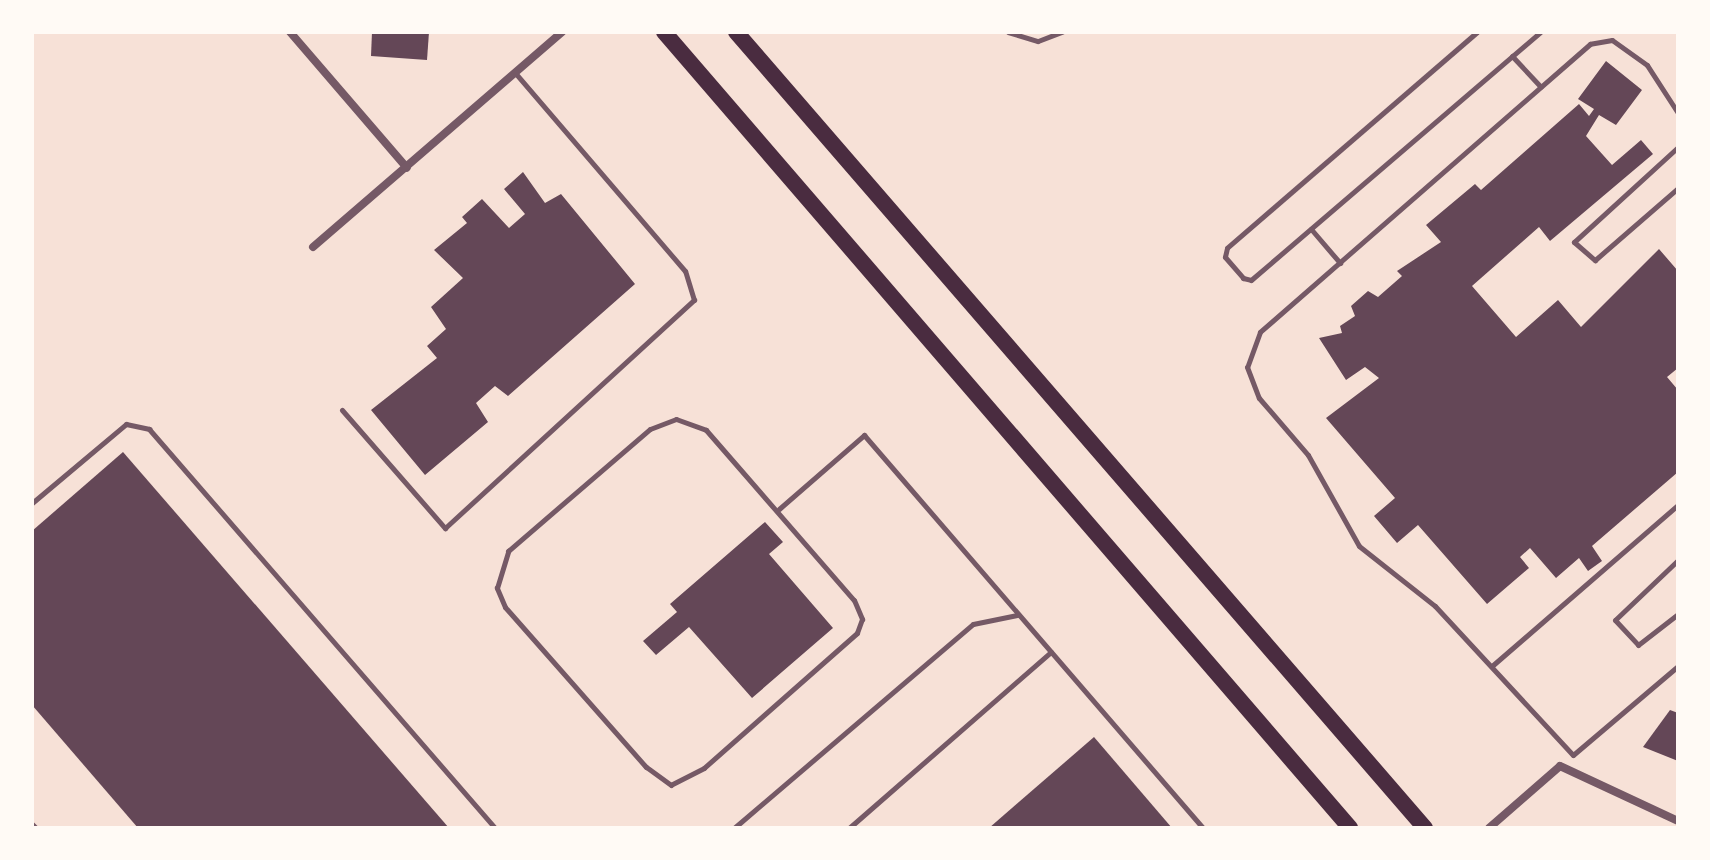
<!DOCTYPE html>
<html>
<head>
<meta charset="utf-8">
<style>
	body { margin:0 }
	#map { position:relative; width:1710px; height:860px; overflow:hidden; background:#f7e1d7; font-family:"IBM Plex Serif",serif }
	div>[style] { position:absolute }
	.building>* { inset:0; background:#644757 }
	.service>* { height:5px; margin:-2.5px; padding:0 2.5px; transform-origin:2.5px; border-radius:2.5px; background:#755966 }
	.minor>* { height:8px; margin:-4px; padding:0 4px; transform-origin:4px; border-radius:4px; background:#755966 }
	.primary>* { height:16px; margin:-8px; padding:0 8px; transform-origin:8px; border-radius:8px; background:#4a2c40 }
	span { translate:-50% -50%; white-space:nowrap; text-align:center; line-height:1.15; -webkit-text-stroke:6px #fffaf5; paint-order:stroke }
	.frame { position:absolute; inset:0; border:34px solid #fffaf5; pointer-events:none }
</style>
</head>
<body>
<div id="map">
	<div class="building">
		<div style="clip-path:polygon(372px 32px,429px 32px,427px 60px,371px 56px)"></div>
		<div style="clip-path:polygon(1606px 61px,1642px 90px,1616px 125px,1599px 115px,1586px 136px,1612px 165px,1641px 140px,1653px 154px,1550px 241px,1539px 227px,1472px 286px,1516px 337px,1558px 300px,1581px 327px,1659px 249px,1678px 271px,1678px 368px,1667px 377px,1678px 390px,1678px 472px,1592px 546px,1602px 561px,1588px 571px,1579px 558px,1556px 578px,1530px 548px,1520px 557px,1529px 568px,1487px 604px,1418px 525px,1397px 543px,1374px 516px,1395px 498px,1326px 418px,1379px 378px,1365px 367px,1346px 380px,1319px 338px,1342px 333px,1340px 326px,1355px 316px,1351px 306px,1368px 291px,1378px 297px,1402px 276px,1397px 271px,1441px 242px,1426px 225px,1475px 184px,1481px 190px,1579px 104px,1589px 116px,1594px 109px,1578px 99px)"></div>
		<div style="clip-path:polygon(523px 172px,545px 203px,561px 194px,635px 284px,508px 396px,495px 386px,476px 403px,488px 422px,425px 475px,371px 410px,437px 358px,427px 346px,446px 329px,431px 307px,463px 278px,434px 250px,467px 223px,462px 217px,482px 199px,509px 228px,525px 214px,504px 189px)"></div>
		<div style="clip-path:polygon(123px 452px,449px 828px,138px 828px,32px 705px,32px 531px)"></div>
		<div style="clip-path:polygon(765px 522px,783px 542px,769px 554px,833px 628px,752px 698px,689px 627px,656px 655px,643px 641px,677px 612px,670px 604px)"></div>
		<div style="clip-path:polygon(1670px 710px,1678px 713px,1678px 761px,1643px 747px)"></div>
		<div style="clip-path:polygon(1094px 737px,1172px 828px,989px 828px)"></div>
	</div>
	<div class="service">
		<div style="left:1008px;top:32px;width:31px;rotate:17deg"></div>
		<div style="left:1038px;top:41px;width:26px;rotate:-21deg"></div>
		<div style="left:1477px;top:32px;width:330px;rotate:139.2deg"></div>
		<div style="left:1227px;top:248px;width:9px;rotate:103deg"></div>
		<div style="left:1225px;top:257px;width:28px;rotate:49deg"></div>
		<div style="left:1243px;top:278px;width:8px;rotate:14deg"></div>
		<div style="left:1251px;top:280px;width:381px;rotate:-40.6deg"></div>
		<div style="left:1512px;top:56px;width:42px;rotate:46.9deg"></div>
		<div style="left:1678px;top:113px;width:57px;rotate:-122.9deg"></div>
		<div style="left:1647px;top:65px;width:43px;rotate:-144.5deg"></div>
		<div style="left:1612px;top:40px;width:22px;rotate:170deg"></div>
		<div style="left:1590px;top:44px;width:438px;rotate:138.9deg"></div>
		<div style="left:1260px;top:332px;width:37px;rotate:110deg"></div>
		<div style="left:1247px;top:367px;width:33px;rotate:69deg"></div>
		<div style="left:1259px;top:398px;width:75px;rotate:49.3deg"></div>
		<div style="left:1308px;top:455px;width:104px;rotate:60.7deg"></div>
		<div style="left:1359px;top:546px;width:97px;rotate:38.3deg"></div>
		<div style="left:1435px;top:606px;width:203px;rotate:47.2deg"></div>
		<div style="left:1573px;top:755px;width:138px;rotate:-40.3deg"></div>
		<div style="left:1678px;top:147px;width:141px;rotate:137.6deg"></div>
		<div style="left:1574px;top:242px;width:28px;rotate:41deg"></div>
		<div style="left:1595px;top:260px;width:110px;rotate:-40.9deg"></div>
		<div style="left:1311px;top:229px;width:45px;rotate:49.5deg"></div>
		<div style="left:342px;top:410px;width:157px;rotate:48.9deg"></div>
		<div style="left:445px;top:528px;width:338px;rotate:-42.5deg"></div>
		<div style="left:694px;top:300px;width:30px;rotate:-107deg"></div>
		<div style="left:685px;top:271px;width:261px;rotate:-130.6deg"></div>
		<div style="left:676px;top:419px;width:32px;rotate:20deg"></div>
		<div style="left:706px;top:430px;width:225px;rotate:49deg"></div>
		<div style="left:854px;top:600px;width:21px;rotate:67deg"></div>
		<div style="left:862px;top:619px;width:15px;rotate:110deg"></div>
		<div style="left:857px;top:633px;width:204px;rotate:138.6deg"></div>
		<div style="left:704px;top:768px;width:37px;rotate:153deg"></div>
		<div style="left:671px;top:785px;width:31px;rotate:-144deg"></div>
		<div style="left:646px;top:767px;width:213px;rotate:-131.4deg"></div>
		<div style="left:505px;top:607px;width:21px;rotate:-113deg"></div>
		<div style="left:497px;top:588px;width:39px;rotate:-73deg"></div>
		<div style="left:508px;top:551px;width:187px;rotate:-40.7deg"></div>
		<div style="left:650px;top:429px;width:28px;rotate:-21deg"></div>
		<div style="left:32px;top:503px;width:123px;rotate:-40deg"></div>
		<div style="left:126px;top:424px;width:24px;rotate:12deg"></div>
		<div style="left:149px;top:429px;width:528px;rotate:49.07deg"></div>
		<div style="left:779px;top:509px;width:113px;rotate:-41deg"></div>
		<div style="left:864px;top:435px;width:519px;rotate:49.22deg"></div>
		<div style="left:1678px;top:560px;width:87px;rotate:136.4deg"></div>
		<div style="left:1615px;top:620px;width:34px;rotate:47deg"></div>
		<div style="left:1638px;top:645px;width:51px;rotate:-37.8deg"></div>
		<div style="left:1493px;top:665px;width:245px;rotate:-40.9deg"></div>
		<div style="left:32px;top:824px;width:6px;rotate:45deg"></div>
		<div style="left:734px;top:828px;width:314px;rotate:-40.5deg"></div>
		<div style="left:973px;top:624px;width:45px;rotate:-11.6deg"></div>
		<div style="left:849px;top:828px;width:268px;rotate:-41.1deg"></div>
	</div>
	<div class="minor">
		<div style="left:290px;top:32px;width:179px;rotate:49.3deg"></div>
		<div style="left:313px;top:247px;width:329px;rotate:-40.8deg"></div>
		<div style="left:1489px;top:828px;width:94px;rotate:-41.1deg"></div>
		<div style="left:1560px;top:766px;width:130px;rotate:25deg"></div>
	</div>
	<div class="primary">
		<div style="left:664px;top:32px;width:1051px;rotate:49.24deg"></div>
		<div style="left:736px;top:32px;width:1053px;rotate:49.12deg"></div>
	</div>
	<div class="frame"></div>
</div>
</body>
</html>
